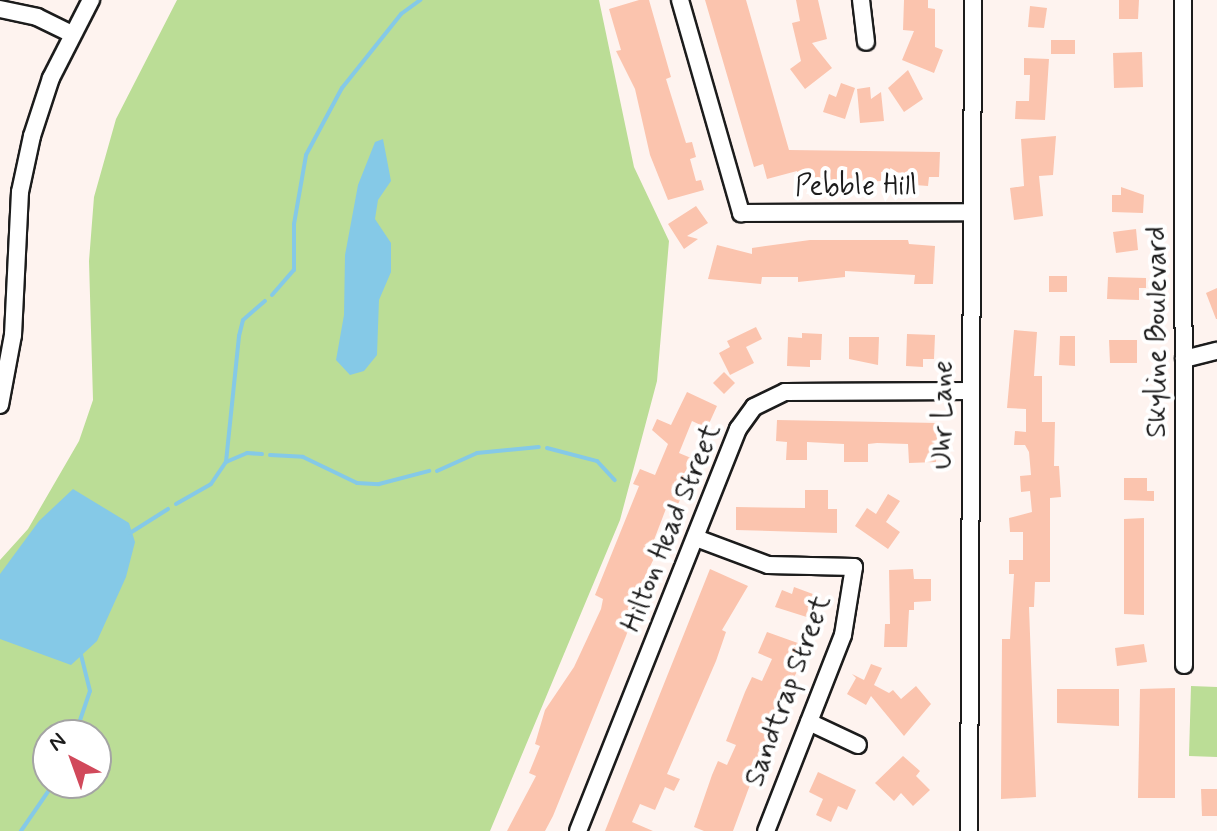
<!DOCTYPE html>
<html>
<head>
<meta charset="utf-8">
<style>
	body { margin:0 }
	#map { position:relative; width:1217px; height:831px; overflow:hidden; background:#fef3ef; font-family:Mynerve,sans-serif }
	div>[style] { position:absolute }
	.green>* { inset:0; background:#bbdd96 }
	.water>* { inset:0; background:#85c9e7 }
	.stream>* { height:4px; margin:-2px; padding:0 2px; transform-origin:2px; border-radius:2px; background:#85c9e7 }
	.building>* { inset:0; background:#fbc4ae }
	.roads { filter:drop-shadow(2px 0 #1c1c1c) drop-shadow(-2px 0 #1c1c1c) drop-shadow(0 2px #1c1c1c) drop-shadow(0 -2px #1c1c1c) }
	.minor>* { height:16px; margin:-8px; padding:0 8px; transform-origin:8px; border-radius:8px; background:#fff }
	span { translate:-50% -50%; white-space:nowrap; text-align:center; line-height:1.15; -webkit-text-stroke:8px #fff; paint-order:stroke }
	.street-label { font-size:28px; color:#1c1c1c }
	.north { position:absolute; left:32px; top:719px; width:80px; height:80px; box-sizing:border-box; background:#fff; border:2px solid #a4a4a4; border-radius:50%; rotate:319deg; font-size:22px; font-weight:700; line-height:32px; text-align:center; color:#1c1c1c }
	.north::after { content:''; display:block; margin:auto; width:28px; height:36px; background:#d1495b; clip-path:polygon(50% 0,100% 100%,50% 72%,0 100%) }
</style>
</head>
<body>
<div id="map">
	<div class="green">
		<div style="clip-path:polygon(evenodd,177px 0,599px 0,634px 167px,669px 241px,657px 381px,620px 520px,490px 831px,0 831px,0 560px,28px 529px,79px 441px,93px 400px,89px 261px,94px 197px,116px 119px,177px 0,48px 735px,96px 735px,96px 783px,48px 783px,48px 735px)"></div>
		<div style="clip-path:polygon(1191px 686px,1217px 687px,1217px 757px,1189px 756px)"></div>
	</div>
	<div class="water">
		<div style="clip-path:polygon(383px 139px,391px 181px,378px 200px,375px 219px,391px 243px,391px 272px,379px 300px,377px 355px,364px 371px,350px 375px,336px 360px,344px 315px,345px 255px,358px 185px,375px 142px)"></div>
		<div style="clip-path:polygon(73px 489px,129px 523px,135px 542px,126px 577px,97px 641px,71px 665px,0 639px,0 574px,39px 521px)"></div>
	</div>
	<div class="stream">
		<div style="left:272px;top:295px;width:33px;rotate:-49deg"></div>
		<div style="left:294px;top:270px;width:46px;rotate:-90deg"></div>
		<div style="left:294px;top:224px;width:70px;rotate:-80.1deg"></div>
		<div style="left:306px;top:155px;width:76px;rotate:-61.8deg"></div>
		<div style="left:342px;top:88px;width:95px;rotate:-51.4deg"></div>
		<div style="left:401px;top:14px;width:24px;rotate:-36deg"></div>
		<div style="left:547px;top:448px;width:52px;rotate:14.6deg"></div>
		<div style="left:597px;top:461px;width:26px;rotate:47deg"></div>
		<div style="left:270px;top:455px;width:33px;rotate:3deg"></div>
		<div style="left:303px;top:457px;width:60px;rotate:25.7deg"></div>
		<div style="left:357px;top:483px;width:22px;rotate:3deg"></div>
		<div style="left:379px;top:484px;width:52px;rotate:-14.6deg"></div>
		<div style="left:226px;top:462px;width:23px;rotate:-23deg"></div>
		<div style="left:247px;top:453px;width:15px;rotate:4deg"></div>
		<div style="left:437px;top:471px;width:44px;rotate:-24.2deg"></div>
		<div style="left:477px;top:453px;width:62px;rotate:-5.5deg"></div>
		<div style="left:176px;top:504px;width:40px;rotate:-29.7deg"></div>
		<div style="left:211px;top:484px;width:27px;rotate:-56deg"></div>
		<div style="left:226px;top:462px;width:127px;rotate:-84.1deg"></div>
		<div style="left:239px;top:336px;width:16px;rotate:-76deg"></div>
		<div style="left:243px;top:320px;width:29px;rotate:-41deg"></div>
		<div style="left:130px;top:533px;width:45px;rotate:-32.3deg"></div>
		<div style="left:75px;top:735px;width:46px;rotate:-71.2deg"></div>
		<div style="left:90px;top:691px;width:37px;rotate:-104deg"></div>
		<div style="left:21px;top:831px;width:58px;rotate:-55.5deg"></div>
	</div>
	<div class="building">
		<div style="clip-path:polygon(639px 0,649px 0,671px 77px,666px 79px,686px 143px,692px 142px,696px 157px,690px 159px,696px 181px,701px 180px,704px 190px,668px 200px,650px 155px,635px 89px,616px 51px,621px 50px,609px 9px)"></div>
		<div style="clip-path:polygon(705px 0,746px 0,789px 150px,940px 152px,939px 177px,929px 177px,928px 186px,915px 185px,915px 173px,881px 172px,881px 181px,821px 185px,797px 184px,797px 171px,767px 179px,763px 164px,754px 167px)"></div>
		<div style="clip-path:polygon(796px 0,818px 0,827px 39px,812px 43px,832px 68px,805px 89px,790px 69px,801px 61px,792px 23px,800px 21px)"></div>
		<div style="clip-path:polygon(904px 0,928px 0,928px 8px,935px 9px,935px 47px,943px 50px,934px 73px,902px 60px,914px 31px,903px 30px)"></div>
		<div style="clip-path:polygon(1119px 0,1139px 0,1138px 19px,1119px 19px)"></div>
		<div style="clip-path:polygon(1030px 6px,1047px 8px,1044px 28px,1028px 27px)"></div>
		<div style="clip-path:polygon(1051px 40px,1075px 40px,1075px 54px,1051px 54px)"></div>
		<div style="clip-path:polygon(1142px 52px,1143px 87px,1114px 88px,1113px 53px)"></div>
		<div style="clip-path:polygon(1024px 58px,1049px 59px,1045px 120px,1015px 119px,1016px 101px,1029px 101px,1030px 75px,1024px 75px)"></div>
		<div style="clip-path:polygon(908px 70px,923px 99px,904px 112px,888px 88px)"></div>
		<div style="clip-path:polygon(841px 83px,855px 88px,845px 119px,823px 112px,829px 94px,836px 97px)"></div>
		<div style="clip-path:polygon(870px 87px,871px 99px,881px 92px,884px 121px,860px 123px,857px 89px)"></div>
		<div style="clip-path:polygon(1056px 136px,1053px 175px,1039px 176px,1043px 216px,1014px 220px,1010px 188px,1024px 186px,1021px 139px)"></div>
		<div style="clip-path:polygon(1121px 187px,1144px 195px,1143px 213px,1112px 212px,1112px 195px,1121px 195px)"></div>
		<div style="clip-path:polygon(696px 206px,708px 223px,687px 236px,698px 239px,684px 249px,668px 224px)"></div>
		<div style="clip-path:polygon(1136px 229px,1138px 250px,1116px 253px,1113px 232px)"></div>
		<div style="clip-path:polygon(810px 240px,908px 240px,909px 244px,935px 246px,933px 284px,914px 284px,915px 275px,845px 271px,845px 277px,798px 282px,798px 277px,762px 277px,761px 284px,708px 279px,717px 245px,752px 254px,752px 248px)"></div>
		<div style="clip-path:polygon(1049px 276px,1067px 276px,1067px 292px,1049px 292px)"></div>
		<div style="clip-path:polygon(1108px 277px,1146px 278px,1146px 288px,1139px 288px,1139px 300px,1107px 299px)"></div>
		<div style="clip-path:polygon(1217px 288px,1217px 319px,1216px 319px,1206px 293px)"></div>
		<div style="clip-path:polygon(756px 327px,762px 339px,746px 347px,754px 363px,730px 375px,719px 353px,730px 347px,727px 341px)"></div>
		<div style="clip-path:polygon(1014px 330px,1037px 332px,1034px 376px,1042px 376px,1042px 422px,1055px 422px,1054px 466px,1059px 466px,1061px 497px,1050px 498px,1050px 582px,1035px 582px,1034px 607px,1029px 607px,1036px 797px,1001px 799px,1002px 639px,1010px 639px,1014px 574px,1009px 574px,1009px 560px,1023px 560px,1023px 532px,1010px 532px,1009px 518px,1032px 512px,1030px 491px,1021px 492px,1020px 476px,1031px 475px,1029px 452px,1025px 445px,1014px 445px,1015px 431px,1026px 432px,1026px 409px,1007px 408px)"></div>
		<div style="clip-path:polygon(802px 333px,822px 334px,821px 360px,810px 360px,810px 367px,787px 366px,788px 337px,802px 338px)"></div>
		<div style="clip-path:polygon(907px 334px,935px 335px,934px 359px,923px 359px,923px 367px,906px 366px)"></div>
		<div style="clip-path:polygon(1060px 336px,1075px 336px,1075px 366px,1059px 365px)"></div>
		<div style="clip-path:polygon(849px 337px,879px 337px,878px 365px,849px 359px)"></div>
		<div style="clip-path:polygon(1109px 340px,1137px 340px,1137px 363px,1110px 363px)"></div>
		<div style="clip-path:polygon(724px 372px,735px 383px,724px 394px,713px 383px)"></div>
		<div style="clip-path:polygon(687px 392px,717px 406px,707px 428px,692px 421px,679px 453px,691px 458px,676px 495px,681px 498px,675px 510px,667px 506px,654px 540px,661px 544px,635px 597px,639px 599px,626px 636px,553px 816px,545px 831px,507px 831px,536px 776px,529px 773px,540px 746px,535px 744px,545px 710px,574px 667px,601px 609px,603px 599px,595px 595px,639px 486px,633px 484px,640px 469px,655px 475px,668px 444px,652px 430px,657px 419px,671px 425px)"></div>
		<div style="clip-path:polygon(777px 420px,938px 423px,936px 462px,909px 463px,908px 444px,877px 443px,868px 444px,868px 462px,844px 462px,844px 444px,807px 442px,807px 460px,786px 460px,787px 442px,776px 441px)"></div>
		<div style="clip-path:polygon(1124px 478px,1147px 478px,1147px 491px,1154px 491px,1154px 501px,1124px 500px)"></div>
		<div style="clip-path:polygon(805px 490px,828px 490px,828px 509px,837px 509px,837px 533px,736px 530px,736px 507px,805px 508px)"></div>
		<div style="clip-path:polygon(888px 494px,900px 501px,886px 522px,900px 532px,888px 549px,855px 526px,867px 508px,876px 514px)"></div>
		<div style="clip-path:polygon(1144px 518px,1144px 615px,1124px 614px,1124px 519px)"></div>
		<div style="clip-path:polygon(710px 569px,748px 586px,722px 630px,726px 632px,716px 661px,667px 774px,680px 779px,674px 791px,665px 787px,655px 810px,640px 804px,632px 822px,653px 831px,605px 831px)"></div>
		<div style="clip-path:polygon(913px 569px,914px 579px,931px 579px,931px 601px,914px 602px,914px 610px,909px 610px,907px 647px,884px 647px,885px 624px,890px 624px,889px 570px)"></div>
		<div style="clip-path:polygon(794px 587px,821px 597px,813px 619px,775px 607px,782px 590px,792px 594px)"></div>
		<div style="clip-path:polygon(767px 632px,809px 647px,776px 714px,733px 831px,704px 831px,694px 827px,712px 775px,718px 761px,727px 765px,736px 745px,726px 741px,745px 692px,752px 677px,762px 681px,772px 659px,758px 653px)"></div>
		<div style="clip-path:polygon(1144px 644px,1147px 662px,1117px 666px,1115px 648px)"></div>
		<div style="clip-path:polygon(871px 664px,882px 668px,874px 685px,889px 693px,893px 690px,901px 699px,916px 686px,931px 704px,904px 736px,871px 696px,866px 705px,847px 694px,856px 678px,852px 674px,864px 680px)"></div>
		<div style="clip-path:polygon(1175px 688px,1175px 798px,1138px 798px,1140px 689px)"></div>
		<div style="clip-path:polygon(1057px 689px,1119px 689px,1119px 726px,1057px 723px)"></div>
		<div style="clip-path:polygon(903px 756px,920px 771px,916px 776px,930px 790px,913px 806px,901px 793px,894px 801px,875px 783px)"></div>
		<div style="clip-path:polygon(818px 772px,856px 790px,847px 810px,838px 806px,831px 822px,816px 815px,823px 799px,809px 792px)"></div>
		<div style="clip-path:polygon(1201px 789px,1217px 789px,1217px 816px,1202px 816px)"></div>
	</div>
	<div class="roads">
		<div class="minor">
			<div style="left:680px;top:0;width:222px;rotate:74deg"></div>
			<div style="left:741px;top:213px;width:230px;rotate:-0.2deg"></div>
			<div style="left:861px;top:0;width:42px;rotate:83.2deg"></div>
			<div style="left:1183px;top:0;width:665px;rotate:89.91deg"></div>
			<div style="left:0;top:9px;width:38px;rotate:12deg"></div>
			<div style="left:37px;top:17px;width:39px;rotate:26deg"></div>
			<div style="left:1184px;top:359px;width:34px;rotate:-14deg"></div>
			<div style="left:0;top:405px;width:71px;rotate:-79.5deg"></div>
			<div style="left:13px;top:335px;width:143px;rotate:-87.2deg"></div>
			<div style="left:20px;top:192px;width:57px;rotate:-77.9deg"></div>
			<div style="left:32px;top:136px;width:61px;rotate:-71.9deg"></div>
			<div style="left:51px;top:78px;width:88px;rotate:-62.9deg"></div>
			<div style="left:696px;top:538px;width:77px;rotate:20.6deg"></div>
			<div style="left:768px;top:565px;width:86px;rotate:1.3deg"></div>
			<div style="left:854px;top:567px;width:69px;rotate:99.2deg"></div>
			<div style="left:843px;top:635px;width:211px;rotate:111.4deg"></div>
			<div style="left:809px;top:722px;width:54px;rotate:25.1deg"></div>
			<div style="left:578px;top:831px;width:433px;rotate:-68.3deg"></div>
			<div style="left:738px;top:429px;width:27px;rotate:-54deg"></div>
			<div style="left:754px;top:407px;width:34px;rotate:-26deg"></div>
			<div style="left:785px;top:392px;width:185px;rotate:-0.3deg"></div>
			<div style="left:969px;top:831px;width:831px;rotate:-89.72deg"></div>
		</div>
	</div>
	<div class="street-label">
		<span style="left:856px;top:187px">Pebble Hill</span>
		<span style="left:1158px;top:332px;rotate:-90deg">Skyline Boulevard</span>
		<span style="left:944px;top:415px;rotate:-90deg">Uhr Lane</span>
		<span style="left:672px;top:528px;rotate:-68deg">Hilton Head Street</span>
		<span style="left:789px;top:691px;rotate:-70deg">Sandtrap Street</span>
	</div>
	<div class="north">N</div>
</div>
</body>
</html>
